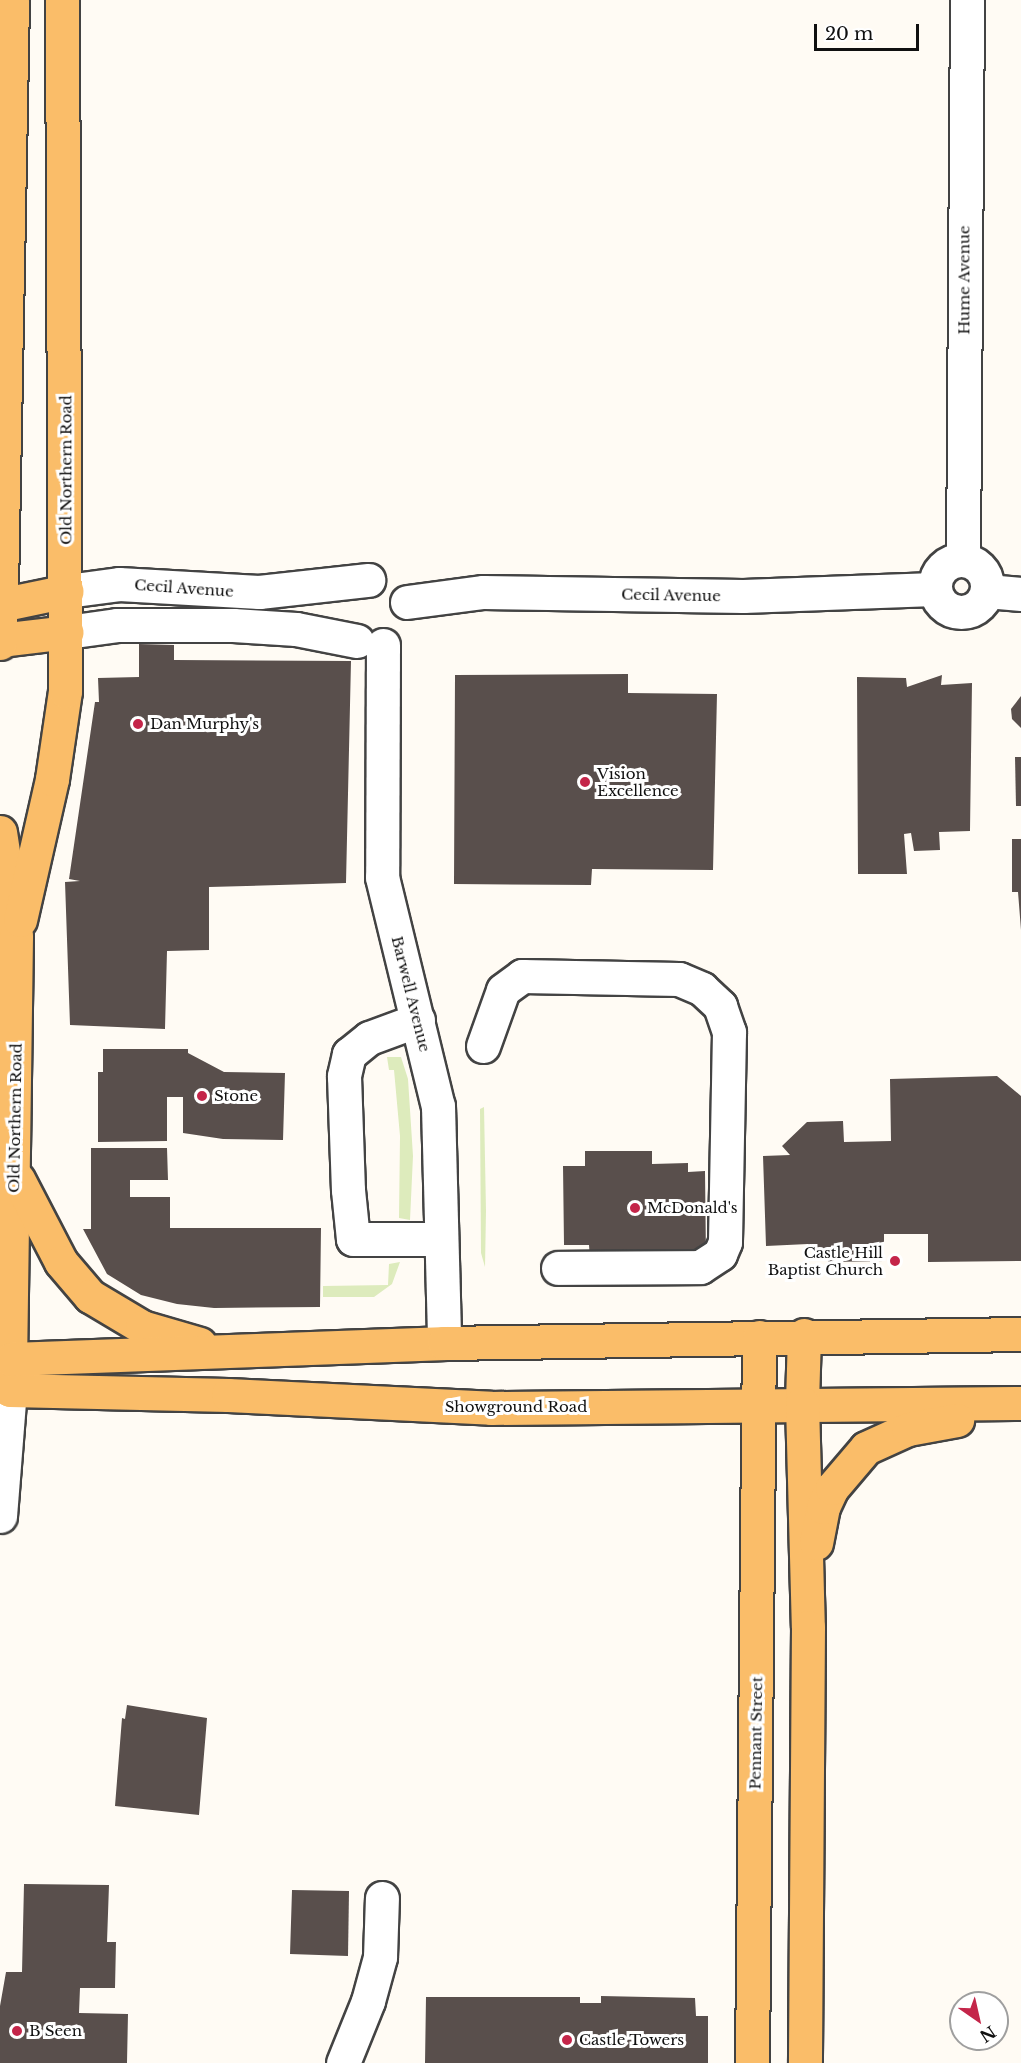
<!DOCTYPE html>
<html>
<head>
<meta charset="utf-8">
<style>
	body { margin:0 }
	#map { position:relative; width:1021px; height:2063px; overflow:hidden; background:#fffbf4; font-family:"Libre Baskerville",serif }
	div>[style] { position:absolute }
	.green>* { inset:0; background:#ddebbc }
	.building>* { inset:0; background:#594f4c }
	.roads { filter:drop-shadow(2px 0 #434343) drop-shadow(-2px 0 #434343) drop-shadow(0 2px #434343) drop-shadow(0 -2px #434343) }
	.minor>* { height:33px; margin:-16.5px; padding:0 16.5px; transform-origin:16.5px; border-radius:16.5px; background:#fff }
	.minor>.ring { margin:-16.5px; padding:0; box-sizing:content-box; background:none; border:33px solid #fff; border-radius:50% }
	.major>* { height:33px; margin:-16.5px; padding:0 16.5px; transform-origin:16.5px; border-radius:16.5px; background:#fabd69 }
	.dots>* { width:16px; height:16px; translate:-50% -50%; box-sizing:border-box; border:3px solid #fff; border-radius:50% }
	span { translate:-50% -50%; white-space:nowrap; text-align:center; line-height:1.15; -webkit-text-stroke:6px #fff; paint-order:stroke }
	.street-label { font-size:15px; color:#101010 }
	.poi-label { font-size:15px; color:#101010 }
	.left { translate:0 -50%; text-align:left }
	.right { translate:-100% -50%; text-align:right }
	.north { position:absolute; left:949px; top:1991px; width:60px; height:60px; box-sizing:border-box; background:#fff; border:2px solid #9f9f9f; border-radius:50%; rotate:146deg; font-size:16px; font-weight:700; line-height:24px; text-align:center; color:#101010 }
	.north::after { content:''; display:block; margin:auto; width:21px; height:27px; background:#c42549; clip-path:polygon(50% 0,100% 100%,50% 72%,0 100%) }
	.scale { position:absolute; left:814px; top:24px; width:105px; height:27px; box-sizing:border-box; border:3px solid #101010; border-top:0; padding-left:8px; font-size:18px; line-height:21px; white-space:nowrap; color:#101010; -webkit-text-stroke:4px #fff; paint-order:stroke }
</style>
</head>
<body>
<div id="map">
	<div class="green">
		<div style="clip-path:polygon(387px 1057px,401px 1057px,408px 1079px,413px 1156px,410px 1220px,399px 1218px,400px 1136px,394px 1070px,389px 1070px)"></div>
		<div style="clip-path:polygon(484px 1107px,486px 1211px,485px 1267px,481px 1253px,480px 1109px)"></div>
		<div style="clip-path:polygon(400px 1262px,392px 1284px,374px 1297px,323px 1297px,323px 1286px,388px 1285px,389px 1264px)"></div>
	</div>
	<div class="building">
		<div style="clip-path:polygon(139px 644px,174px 645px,174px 660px,351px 661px,346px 883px,209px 887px,209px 950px,167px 951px,165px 1029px,70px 1025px,65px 882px,80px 881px,69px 879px,95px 702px,99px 702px,98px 678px,139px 677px)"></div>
		<div style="clip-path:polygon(628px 674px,628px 693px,717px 694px,713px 870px,592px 869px,591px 885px,454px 884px,455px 675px)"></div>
		<div style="clip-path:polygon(942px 675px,941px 685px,972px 683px,970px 831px,939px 832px,940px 850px,914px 851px,911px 833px,904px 834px,907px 874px,858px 874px,857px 677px,906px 678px,907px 687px)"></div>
		<div style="clip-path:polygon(1021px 696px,1021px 728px,1012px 719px,1011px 709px)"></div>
		<div style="clip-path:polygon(1015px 757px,1021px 757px,1021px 806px,1016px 806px)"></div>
		<div style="clip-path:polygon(1012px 839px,1021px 839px,1021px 930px,1018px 892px,1012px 892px)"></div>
		<div style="clip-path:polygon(103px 1049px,188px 1049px,188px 1053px,224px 1072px,285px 1073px,283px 1140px,223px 1139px,183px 1133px,183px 1097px,167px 1097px,167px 1141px,98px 1142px,98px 1072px,103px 1072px)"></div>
		<div style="clip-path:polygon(997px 1076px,1021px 1096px,1021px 1261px,928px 1262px,928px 1234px,884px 1234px,884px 1261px,829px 1262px,808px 1244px,766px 1246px,763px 1156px,790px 1155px,782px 1146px,807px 1122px,843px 1121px,844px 1142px,891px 1141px,890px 1079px)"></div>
		<div style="clip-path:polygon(91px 1148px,167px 1148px,168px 1180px,130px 1180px,130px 1197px,170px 1197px,170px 1228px,321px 1228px,320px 1307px,214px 1308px,177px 1304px,141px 1295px,107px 1274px,83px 1229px,91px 1229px)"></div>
		<div style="clip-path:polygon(585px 1151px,652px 1151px,652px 1164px,688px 1163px,688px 1172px,705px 1171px,706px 1258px,590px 1259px,589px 1245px,564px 1245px,563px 1166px,585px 1166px)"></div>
		<div style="clip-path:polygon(127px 1705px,207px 1718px,199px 1815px,115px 1806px,122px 1718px,125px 1719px)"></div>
		<div style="clip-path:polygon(24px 1884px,109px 1885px,107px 1942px,116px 1942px,115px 1988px,80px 1988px,79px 2013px,128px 2014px,127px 2063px,0 2063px,0 2006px,6px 1972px,22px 1972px)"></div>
		<div style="clip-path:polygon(292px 1890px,349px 1891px,348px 1956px,290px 1954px)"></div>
		<div style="clip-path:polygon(601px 1996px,695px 1998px,696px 2016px,708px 2016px,708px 2063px,425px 2063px,426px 1997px,580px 1997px,580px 2003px,601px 2003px)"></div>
	</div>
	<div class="roads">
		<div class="minor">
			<div class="ring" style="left:935px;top:560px;width:19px;height:19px"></div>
			<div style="left:963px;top:560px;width:560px;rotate:-89.59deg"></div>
			<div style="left:67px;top:591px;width:52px;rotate:-7.7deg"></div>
			<div style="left:119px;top:584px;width:140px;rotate:3.3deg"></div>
			<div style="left:259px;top:592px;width:110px;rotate:-6.3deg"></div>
			<div style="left:987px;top:591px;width:34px;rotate:5deg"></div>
			<div style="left:407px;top:602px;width:77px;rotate:-7.5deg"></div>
			<div style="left:483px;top:592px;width:260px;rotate:0.9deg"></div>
			<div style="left:743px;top:596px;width:191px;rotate:-2.1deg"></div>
			<div style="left:67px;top:632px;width:50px;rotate:-8deg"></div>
			<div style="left:117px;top:625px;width:116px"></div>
			<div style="left:233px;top:625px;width:63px;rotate:3.6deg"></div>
			<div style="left:296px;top:629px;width:62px;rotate:11.1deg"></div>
			<div style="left:383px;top:645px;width:232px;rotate:90.2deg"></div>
			<div style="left:382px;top:877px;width:236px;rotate:76.3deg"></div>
			<div style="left:438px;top:1106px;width:237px;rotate:88.5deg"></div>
			<div style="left:418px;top:1020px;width:52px;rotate:159.8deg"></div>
			<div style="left:369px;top:1038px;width:26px;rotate:141deg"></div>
			<div style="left:349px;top:1054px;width:23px;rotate:103deg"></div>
			<div style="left:344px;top:1076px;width:114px;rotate:88deg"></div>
			<div style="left:348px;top:1190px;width:49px;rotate:84.2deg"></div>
			<div style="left:353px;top:1239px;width:88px"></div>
			<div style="left:483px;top:1046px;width:59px;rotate:-70.3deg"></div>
			<div style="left:503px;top:990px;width:24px;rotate:-36deg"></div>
			<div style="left:522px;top:976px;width:157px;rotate:1.1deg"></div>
			<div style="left:679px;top:979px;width:25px;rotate:23deg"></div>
			<div style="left:702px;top:989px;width:25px;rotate:43deg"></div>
			<div style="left:720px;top:1006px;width:28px;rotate:71deg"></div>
			<div style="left:729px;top:1032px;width:210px;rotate:91.1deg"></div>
			<div style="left:725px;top:1242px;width:13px;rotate:113deg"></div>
			<div style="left:720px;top:1254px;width:24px;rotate:147deg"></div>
			<div style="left:700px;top:1267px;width:142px;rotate:179.6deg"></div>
			<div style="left:0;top:1516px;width:126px;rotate:-85.5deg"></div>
			<div style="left:343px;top:2063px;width:67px;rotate:-68deg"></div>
			<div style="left:368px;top:2001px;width:46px;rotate:-74.7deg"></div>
			<div style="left:380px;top:1957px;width:59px;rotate:-88.1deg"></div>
		</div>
		<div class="major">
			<div style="left:0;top:605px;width:68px;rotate:-11.8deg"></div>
			<div style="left:0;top:640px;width:67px;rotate:-6.8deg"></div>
			<div style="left:0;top:643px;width:643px;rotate:-88.93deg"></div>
			<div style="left:0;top:832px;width:105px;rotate:81.3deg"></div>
			<div style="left:16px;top:936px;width:454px;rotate:90.8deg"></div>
			<div style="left:10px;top:1390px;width:218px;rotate:1.3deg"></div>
			<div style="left:228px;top:1395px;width:263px;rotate:2.8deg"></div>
			<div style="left:491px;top:1408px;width:530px;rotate:-0.54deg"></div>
			<div style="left:20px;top:920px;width:145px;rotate:-77.2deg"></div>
			<div style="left:52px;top:779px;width:89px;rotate:-81.6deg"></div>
			<div style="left:65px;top:691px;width:691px;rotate:-90.25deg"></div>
			<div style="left:18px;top:1179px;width:93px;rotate:62.6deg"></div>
			<div style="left:61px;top:1262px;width:45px;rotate:49.5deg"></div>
			<div style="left:90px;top:1296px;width:61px;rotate:30.8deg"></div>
			<div style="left:142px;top:1327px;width:60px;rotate:16.3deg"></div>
			<div style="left:804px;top:1335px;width:68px;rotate:91.7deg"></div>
			<div style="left:802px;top:1403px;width:224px;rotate:88.5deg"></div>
			<div style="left:808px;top:1627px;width:436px;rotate:90.4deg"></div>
			<div style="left:11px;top:1359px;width:433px;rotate:-2.1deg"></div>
			<div style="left:444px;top:1343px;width:577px;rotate:-0.89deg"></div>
			<div style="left:816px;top:1543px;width:37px;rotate:-79deg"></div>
			<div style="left:823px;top:1507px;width:21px;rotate:-65deg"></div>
			<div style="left:832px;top:1488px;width:52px;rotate:-49.6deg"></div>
			<div style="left:866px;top:1448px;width:46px;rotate:-24.3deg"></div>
			<div style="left:908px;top:1429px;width:50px;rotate:-10.4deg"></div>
			<div style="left:752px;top:2063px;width:726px;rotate:-89.45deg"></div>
		</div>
	</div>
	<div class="dots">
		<div style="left:138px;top:724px;background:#c42549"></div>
		<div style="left:585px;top:782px;background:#c42549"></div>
		<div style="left:202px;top:1096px;background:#c42549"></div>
		<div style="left:635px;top:1208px;background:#c42549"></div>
		<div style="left:895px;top:1261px;background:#c42549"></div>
		<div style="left:17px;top:2031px;background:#c42549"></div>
		<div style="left:567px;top:2040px;background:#c42549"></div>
	</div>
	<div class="street-label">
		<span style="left:964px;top:280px;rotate:-90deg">Hume Avenue</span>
		<span style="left:66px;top:470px;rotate:-90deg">Old Northern Road</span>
		<span style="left:184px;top:588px;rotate:4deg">Cecil Avenue</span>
		<span style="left:671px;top:595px;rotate:1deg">Cecil Avenue</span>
		<span style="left:411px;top:994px;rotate:76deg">Barwell Avenue</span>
		<span style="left:15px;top:1118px;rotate:-89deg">Old Northern Road</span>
		<span style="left:516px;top:1407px">Showground Road</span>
		<span style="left:756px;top:1733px;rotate:-89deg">Pennant Street</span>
	</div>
	<div class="poi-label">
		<span class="left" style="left:150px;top:724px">Dan Murphy's</span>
		<span class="left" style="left:597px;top:782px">Vision<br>Excellence</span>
		<span class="left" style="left:214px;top:1096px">Stone</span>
		<span class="left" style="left:647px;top:1208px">McDonald's</span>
		<span class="right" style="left:883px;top:1261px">Castle Hill<br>Baptist Church</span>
		<span class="left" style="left:29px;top:2031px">B Seen</span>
		<span class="left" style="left:579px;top:2040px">Castle Towers</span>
	</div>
	<div class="north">N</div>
	<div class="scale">20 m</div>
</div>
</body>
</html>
